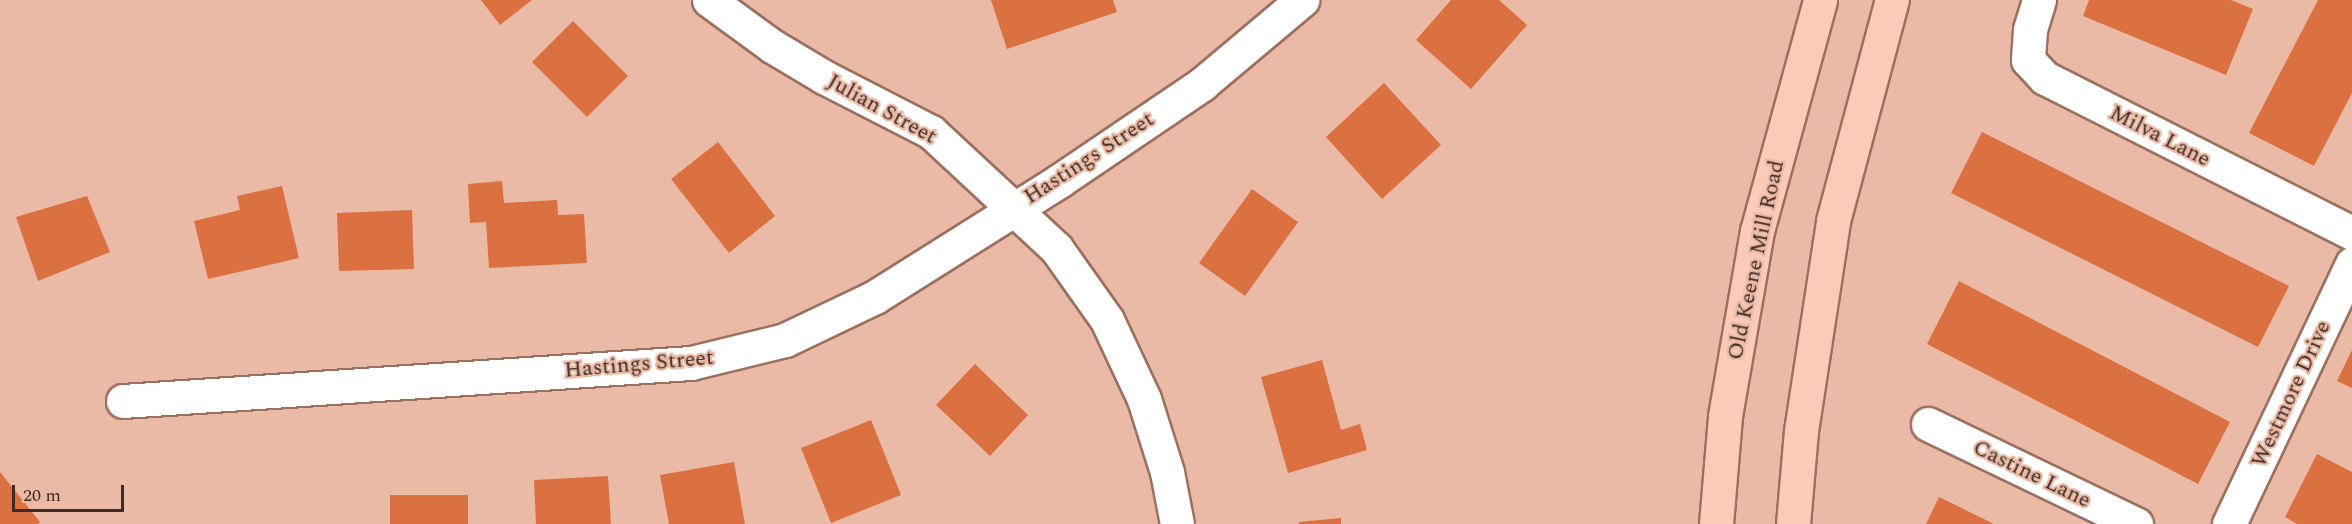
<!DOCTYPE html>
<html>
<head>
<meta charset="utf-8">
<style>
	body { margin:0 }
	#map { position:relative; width:2352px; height:524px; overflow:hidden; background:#eabaa7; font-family:Spectral,serif }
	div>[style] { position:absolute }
	.building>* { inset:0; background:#db7040 }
	.roads { filter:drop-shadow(2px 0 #9b705e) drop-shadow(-2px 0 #9b705e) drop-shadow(0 2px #9b705e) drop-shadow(0 -2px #9b705e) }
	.street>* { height:33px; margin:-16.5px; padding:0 16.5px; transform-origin:16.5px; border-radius:16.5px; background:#fff }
	.primary>* { height:33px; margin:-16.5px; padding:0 16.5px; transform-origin:16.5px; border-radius:16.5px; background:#fccbb7 }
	span { translate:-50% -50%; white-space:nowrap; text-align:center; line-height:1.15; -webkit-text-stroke:4.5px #eabaa7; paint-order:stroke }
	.street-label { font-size:22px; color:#3e2c24 }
	.scale { position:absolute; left:12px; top:485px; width:112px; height:27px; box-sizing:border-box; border:3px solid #3e2c24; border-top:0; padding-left:8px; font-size:18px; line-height:21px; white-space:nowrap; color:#3e2c24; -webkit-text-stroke:4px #eabaa7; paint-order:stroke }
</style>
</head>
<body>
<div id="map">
	<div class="building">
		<div style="clip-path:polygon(481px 0,532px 0,500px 25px)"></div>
		<div style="clip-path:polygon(991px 0,1113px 0,1117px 12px,1007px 49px)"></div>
		<div style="clip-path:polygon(1451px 0,1499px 0,1527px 25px,1471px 89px,1416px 40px)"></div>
		<div style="clip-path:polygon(2089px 0,2231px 0,2253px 9px,2226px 75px,2083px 16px)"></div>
		<div style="clip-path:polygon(2318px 0,2352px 0,2352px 93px,2314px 166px,2249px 133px)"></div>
		<div style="clip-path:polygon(573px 21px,628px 76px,587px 117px,532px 62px)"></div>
		<div style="clip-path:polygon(1384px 83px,1441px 145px,1382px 199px,1326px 137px)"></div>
		<div style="clip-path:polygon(1982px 132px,2289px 286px,2258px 347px,1951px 193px)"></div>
		<div style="clip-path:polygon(718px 142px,775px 216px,729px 253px,671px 179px)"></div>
		<div style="clip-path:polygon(502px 181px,504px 203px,557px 200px,558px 215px,584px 214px,587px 263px,489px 268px,486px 222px,470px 223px,468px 184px)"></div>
		<div style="clip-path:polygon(282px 186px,299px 258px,208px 279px,194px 221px,240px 210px,237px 196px)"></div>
		<div style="clip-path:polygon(1252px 189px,1298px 222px,1245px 296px,1199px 263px)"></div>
		<div style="clip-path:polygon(87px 196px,110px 252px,38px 281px,16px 217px)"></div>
		<div style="clip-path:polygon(412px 210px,414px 269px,339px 271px,337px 213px)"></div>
		<div style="clip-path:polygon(1959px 281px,2230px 422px,2198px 484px,1927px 344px)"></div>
		<div style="clip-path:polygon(2352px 350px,2352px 388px,2337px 381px)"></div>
		<div style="clip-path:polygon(1322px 360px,1341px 430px,1360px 424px,1367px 450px,1288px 473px,1261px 377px)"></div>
		<div style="clip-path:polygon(975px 364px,1028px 415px,990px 456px,936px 405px)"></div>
		<div style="clip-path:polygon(871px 420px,901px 495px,831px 523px,801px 448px)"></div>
		<div style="clip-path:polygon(2317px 454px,2352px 472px,2352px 524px,2297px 524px,2285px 517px)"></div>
		<div style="clip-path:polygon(734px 462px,745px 524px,669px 524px,660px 475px)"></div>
		<div style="clip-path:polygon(0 472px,40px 522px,38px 524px,0 524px)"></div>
		<div style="clip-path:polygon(608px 476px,611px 524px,536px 524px,534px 480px)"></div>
		<div style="clip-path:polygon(390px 495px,468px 495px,468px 524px,390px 524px)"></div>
		<div style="clip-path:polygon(1939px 497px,1994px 524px,1926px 524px)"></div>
		<div style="clip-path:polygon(1341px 518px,1341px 524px,1299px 524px,1299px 522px)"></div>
	</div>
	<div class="roads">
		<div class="street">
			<div style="left:709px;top:0;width:78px;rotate:36.1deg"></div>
			<div style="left:772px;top:46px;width:61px;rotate:30.8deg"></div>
			<div style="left:824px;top:77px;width:120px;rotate:27.2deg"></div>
			<div style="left:931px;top:132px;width:171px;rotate:42.9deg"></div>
			<div style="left:1056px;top:248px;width:88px;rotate:54.7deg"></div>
			<div style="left:1107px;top:320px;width:87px;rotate:64.9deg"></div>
			<div style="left:1144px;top:399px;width:77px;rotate:72.5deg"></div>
			<div style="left:1167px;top:472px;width:53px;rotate:79.1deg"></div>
			<div style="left:2039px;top:0;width:31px;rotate:107deg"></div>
			<div style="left:2030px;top:30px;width:30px;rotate:94deg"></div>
			<div style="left:2028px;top:60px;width:25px;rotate:47deg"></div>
			<div style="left:2045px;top:78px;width:344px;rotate:26.8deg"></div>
			<div style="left:123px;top:401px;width:569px;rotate:-3.83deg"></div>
			<div style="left:691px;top:363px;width:97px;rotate:-13.7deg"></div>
			<div style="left:785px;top:340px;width:100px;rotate:-25.5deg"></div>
			<div style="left:875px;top:297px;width:218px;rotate:-32.2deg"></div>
			<div style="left:1059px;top:181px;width:173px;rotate:-34.1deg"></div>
			<div style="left:1202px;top:84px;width:131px;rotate:-40deg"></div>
			<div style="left:1928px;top:424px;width:231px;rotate:25.7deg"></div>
			<div style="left:2229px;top:524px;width:288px;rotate:-64.7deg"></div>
		</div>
		<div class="primary">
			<div style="left:1716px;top:524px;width:108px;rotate:-85.2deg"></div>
			<div style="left:1725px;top:416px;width:188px;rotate:-80.2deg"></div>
			<div style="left:1757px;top:231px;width:239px;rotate:-74.7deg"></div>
			<div style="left:1793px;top:524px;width:93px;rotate:-85.1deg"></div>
			<div style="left:1801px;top:431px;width:212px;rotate:-81.3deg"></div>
			<div style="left:1833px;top:221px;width:229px;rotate:-75.1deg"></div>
		</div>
	</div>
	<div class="street-label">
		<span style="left:882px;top:109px;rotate:29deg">Julian Street</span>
		<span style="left:2160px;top:136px;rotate:27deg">Milva Lane</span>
		<span style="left:1089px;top:158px;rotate:-33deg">Hastings Street</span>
		<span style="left:1756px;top:260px;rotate:-78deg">Old Keene Mill Road</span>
		<span style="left:639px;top:364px;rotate:-5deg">Hastings Street</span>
		<span style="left:2291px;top:394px;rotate:-65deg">Westmore Drive</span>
		<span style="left:2032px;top:474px;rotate:26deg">Castine Lane</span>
	</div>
	<div class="scale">20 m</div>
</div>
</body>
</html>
